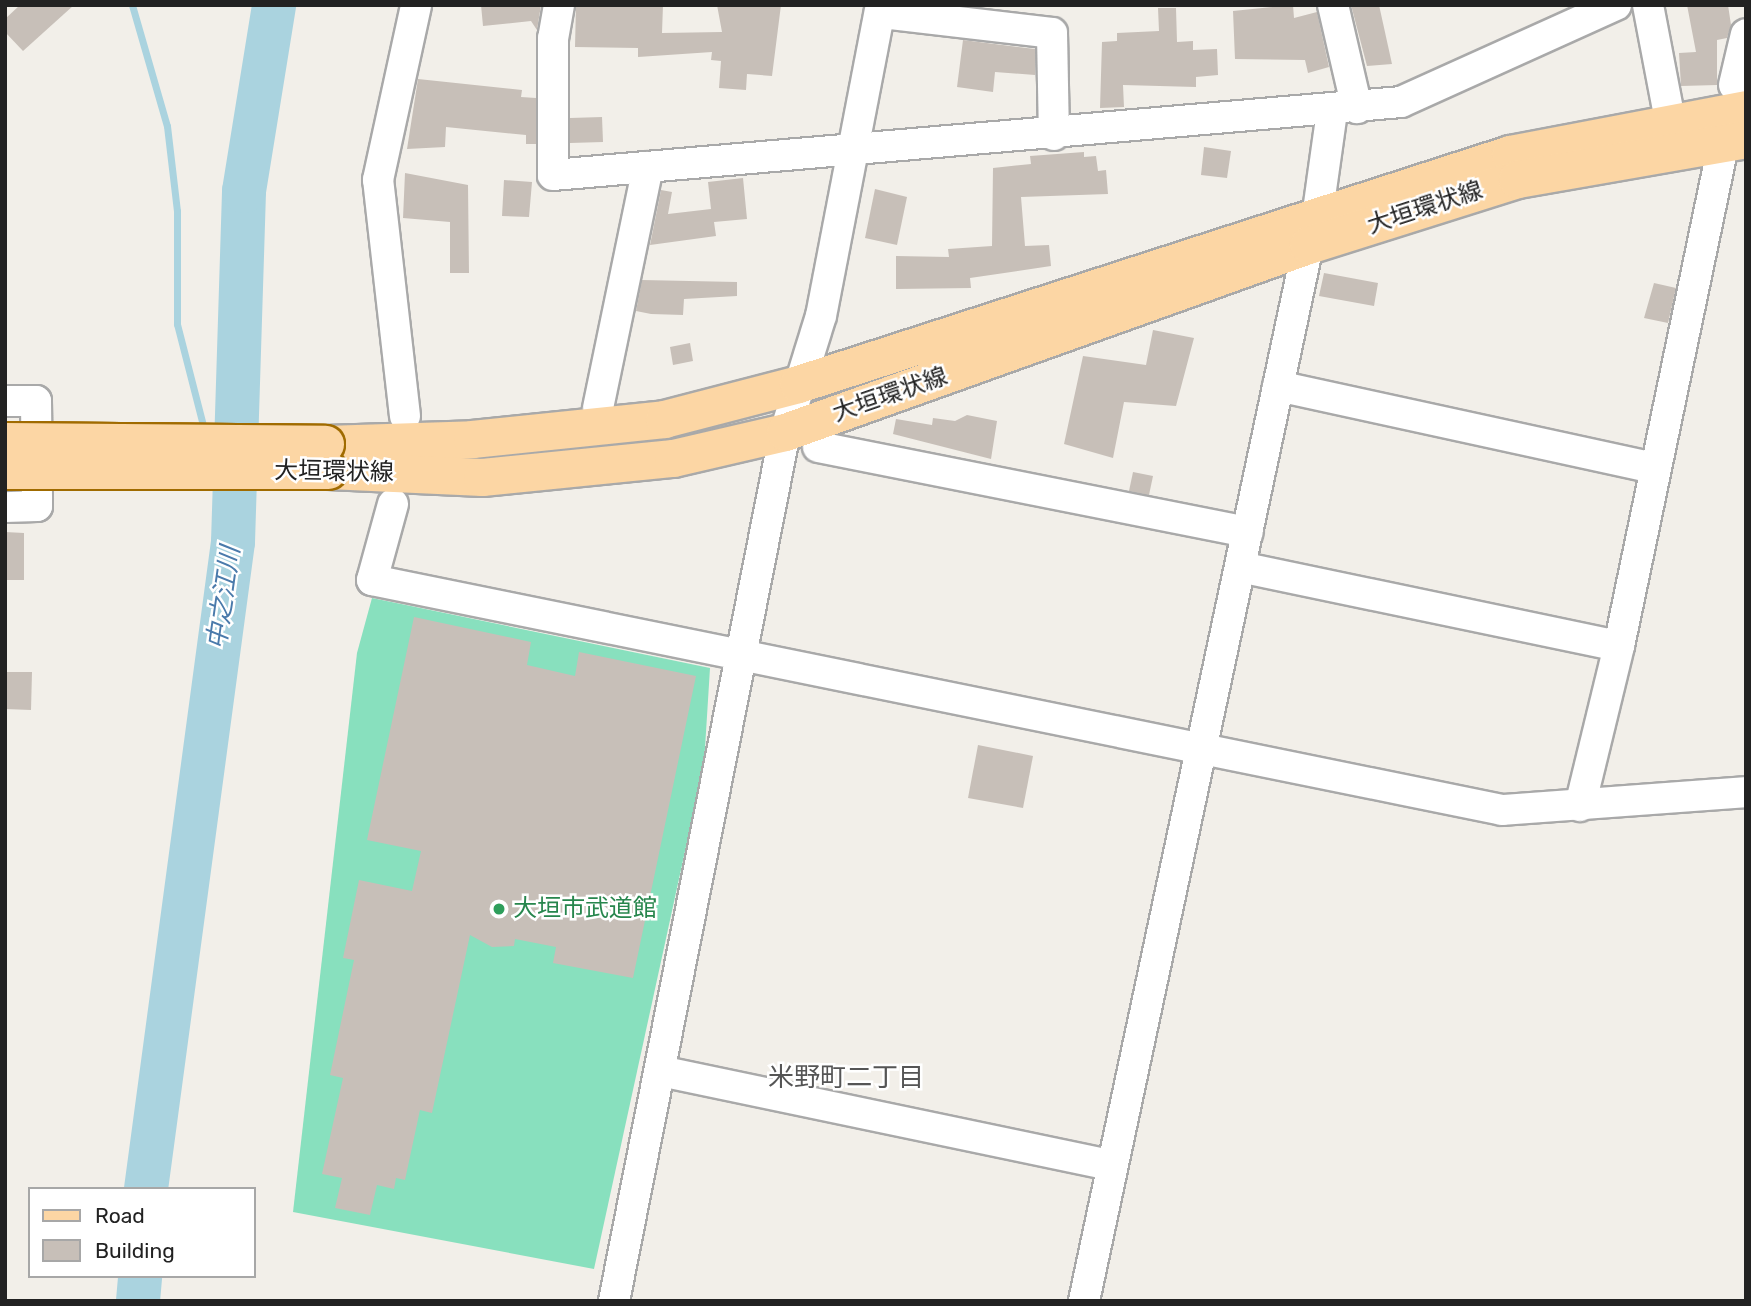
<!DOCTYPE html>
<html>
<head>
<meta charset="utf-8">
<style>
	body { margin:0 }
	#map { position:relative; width:1751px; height:1306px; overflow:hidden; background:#f2efe9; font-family:Rubik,"Noto Sans JP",sans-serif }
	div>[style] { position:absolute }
	.pitch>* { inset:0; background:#88e0be }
	.stream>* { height:7px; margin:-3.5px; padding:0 3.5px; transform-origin:3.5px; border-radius:3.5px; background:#aad3df }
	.river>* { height:44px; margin:-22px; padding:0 22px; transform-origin:22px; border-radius:22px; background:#aad3df }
	.building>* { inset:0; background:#c7bfb8 }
	.roads { filter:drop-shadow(2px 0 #a9a9a9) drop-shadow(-2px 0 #a9a9a9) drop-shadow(0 2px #a9a9a9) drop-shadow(0 -2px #a9a9a9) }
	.minor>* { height:30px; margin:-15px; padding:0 15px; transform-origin:15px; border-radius:15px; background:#fff }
	.major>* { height:37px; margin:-18.5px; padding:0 18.5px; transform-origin:18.5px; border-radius:18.5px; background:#fcd6a4 }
	.bridges { filter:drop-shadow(2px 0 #a06b00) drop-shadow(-2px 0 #a06b00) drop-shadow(0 2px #a06b00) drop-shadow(0 -2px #a06b00) }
	.major-bridge>* { height:37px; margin:-18.5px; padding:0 18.5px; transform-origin:18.5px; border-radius:18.5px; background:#fcd6a4 }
	.dots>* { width:19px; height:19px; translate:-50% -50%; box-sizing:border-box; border:4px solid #fff; border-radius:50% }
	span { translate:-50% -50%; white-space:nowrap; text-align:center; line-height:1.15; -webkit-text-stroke:5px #fff; paint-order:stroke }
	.street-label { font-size:24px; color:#222 }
	.leisure-label { font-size:24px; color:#27864d }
	.left { translate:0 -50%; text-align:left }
	.water-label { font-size:26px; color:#4a7aab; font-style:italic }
	.neighbourhood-label { font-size:26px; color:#555 }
	.frame { position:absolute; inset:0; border:7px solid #222; pointer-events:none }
	.legend { position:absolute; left:28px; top:1187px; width:228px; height:91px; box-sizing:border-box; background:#fff; border:2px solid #a7a7a7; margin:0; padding:9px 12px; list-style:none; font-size:21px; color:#222 }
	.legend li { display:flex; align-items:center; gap:14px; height:35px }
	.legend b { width:35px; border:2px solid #a7a7a7 }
</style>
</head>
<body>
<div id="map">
	<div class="pitch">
		<div style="clip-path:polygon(372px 598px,710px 668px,704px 764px,594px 1269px,293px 1212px,357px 653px)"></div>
	</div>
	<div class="stream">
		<div style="left:132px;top:5px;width:126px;rotate:73.9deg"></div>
		<div style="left:167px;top:126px;width:86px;rotate:83.3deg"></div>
		<div style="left:177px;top:211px;width:113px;rotate:90deg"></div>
		<div style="left:177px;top:324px;width:113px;rotate:75.6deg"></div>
		<div style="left:217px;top:482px;width:62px;rotate:75.1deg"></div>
	</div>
	<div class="river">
		<div style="left:146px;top:1189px;width:653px;rotate:-82.34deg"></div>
		<div style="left:233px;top:542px;width:351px;rotate:-88.2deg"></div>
		<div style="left:244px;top:191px;width:188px;rotate:-80.8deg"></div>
		<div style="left:138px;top:1301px;width:25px;rotate:-85deg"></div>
	</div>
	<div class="building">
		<div style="clip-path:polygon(20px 5px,74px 5px,23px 51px,5px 32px,5px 19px)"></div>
		<div style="clip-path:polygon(481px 5px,541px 5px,537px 30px,531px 21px,483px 26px)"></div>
		<div style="clip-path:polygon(576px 5px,663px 5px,662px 33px,722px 32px,717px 5px,781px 5px,772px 76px,747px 74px,746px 90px,719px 88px,721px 61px,711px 60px,712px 52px,638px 57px,638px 48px,575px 47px)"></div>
		<div style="clip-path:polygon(1293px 5px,1294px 18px,1317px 12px,1329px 67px,1308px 73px,1305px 60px,1235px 59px,1233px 11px)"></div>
		<div style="clip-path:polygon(1351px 5px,1379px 5px,1392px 64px,1367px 66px)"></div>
		<div style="clip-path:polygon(1687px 5px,1728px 5px,1731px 25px,1727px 38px,1717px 40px,1717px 85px,1681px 86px,1679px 53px,1696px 52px)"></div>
		<div style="clip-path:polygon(1158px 8px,1176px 8px,1177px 42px,1193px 41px,1193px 50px,1217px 49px,1218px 75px,1196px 77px,1196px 87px,1123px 85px,1124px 107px,1100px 108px,1102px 42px,1117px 41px,1117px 33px,1159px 31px)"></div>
		<div style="clip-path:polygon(963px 40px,1035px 49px,1035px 75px,995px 72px,993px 92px,957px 87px)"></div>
		<div style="clip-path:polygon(418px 79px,522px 90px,521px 97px,536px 98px,536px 144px,526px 144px,526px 135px,446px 127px,445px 147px,407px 149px)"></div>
		<div style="clip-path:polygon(602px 117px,603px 142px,570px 143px,570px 118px)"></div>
		<div style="clip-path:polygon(1204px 147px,1231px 151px,1227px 178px,1201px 175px)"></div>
		<div style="clip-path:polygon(1084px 152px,1084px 157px,1096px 156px,1098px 171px,1106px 170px,1108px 194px,1021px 197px,1025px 246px,1049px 245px,1051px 266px,970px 278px,971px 288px,896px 289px,896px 256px,949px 257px,948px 249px,992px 246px,993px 168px,1031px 164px,1030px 156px)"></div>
		<div style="clip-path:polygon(405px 173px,468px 185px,469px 273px,450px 273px,450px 222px,403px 218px)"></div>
		<div style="clip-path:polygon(743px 178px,747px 219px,714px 222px,716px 236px,650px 245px,661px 190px,672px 192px,668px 214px,711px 209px,708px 182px)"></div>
		<div style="clip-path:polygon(504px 180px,532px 182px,529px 217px,502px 216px)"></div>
		<div style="clip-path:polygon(875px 189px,907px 197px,897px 245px,865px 238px)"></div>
		<div style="clip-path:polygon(1324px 273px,1378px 283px,1374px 306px,1319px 296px)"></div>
		<div style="clip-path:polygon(642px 280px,737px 282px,737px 296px,684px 299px,683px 315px,651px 314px,636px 311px)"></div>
		<div style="clip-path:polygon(1654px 283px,1676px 288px,1668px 323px,1644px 318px)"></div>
		<div style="clip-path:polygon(1153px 330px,1194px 338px,1176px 406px,1124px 402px,1113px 458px,1064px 444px,1083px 356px,1146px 365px)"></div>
		<div style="clip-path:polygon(690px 343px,693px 361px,673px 365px,670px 347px)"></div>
		<div style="clip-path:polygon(967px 415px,997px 421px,991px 459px,893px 434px,896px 419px,932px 425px,933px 418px,955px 421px)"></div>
		<div style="clip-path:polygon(1133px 472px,1153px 476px,1149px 495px,1129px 491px)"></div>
		<div style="clip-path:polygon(5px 532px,24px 533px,24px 580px,5px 580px)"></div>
		<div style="clip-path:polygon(414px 617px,531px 642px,527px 665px,575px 676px,579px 652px,696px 676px,633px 978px,553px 963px,556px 947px,515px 939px,514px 946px,492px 947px,470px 935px,432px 1113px,420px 1110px,405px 1180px,396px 1178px,394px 1189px,377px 1185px,370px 1215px,335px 1208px,342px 1178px,322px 1174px,343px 1078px,330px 1075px,354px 960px,343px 958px,359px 880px,412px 891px,421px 851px,367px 840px)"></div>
		<div style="clip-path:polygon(5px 672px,32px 672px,31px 710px,5px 709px)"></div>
		<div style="clip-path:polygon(978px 745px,1033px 756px,1023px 808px,968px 798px)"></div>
	</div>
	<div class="roads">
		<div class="minor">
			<div style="left:559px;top:5px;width:34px;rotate:100deg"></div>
			<div style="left:553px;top:38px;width:137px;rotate:90deg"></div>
			<div style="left:553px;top:175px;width:851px;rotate:-4.92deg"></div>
			<div style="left:1401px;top:102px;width:236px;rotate:-24.3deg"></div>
			<div style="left:1333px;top:5px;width:106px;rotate:76.9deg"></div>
			<div style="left:1648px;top:5px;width:117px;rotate:79.2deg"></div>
			<div style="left:882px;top:13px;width:171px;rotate:6.7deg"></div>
			<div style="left:1052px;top:33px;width:102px;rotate:88.9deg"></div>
			<div style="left:1734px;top:85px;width:52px;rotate:-76.8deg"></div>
			<div style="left:1318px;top:211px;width:101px;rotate:-82deg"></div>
			<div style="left:1278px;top:386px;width:384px;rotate:12.3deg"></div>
			<div style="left:5px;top:401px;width:31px"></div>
			<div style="left:36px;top:401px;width:99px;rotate:89.4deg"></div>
			<div style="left:37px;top:500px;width:6px;rotate:90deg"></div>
			<div style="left:37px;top:506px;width:32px;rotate:178deg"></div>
			<div style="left:598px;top:408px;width:246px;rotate:-78.3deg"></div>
			<div style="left:405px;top:416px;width:238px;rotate:-96.5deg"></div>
			<div style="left:378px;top:180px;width:179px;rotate:-77.7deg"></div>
			<div style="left:818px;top:447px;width:438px;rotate:11.2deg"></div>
			<div style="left:393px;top:504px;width:79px;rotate:105.4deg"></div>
			<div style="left:372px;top:580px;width:1153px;rotate:11.5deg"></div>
			<div style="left:1502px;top:810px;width:245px;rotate:-4.2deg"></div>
			<div style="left:1240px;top:567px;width:387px;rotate:11.8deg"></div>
			<div style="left:1619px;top:646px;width:516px;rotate:-78.25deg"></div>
			<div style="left:1580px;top:806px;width:165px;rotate:-76.3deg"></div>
			<div style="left:660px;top:1071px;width:461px;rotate:11.8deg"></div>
			<div style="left:614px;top:1301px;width:886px;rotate:-78.87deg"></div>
			<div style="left:785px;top:432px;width:121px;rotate:-72.8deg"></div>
			<div style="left:821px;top:316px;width:317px;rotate:-79.1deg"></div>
			<div style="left:1084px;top:1301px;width:1079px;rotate:-78.02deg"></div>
		</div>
		<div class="major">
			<div style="left:325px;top:444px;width:147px;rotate:-1.9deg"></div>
			<div style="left:472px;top:439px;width:193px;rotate:-5.9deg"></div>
			<div style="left:664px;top:419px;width:138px;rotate:-14.6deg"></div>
			<div style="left:798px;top:384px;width:748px;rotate:-17.9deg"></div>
			<div style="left:1510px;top:154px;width:240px;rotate:-10.8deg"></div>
			<div style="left:328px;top:470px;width:154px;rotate:2.6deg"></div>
			<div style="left:482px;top:477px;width:192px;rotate:-5.7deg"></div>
			<div style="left:673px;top:458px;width:115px;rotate:-13.1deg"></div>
			<div style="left:785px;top:432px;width:555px;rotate:-19.67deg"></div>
			<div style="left:1308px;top:245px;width:219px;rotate:-17.5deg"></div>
			<div style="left:1517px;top:179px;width:232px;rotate:-9.9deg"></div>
		</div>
	</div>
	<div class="bridges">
		<div class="major-bridge">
			<div style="left:5px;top:441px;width:320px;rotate:0.5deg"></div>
			<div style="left:5px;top:470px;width:323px"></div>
		</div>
	</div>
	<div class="dots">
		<div style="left:499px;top:909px;background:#2e9e5b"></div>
	</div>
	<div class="street-label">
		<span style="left:1425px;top:208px;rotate:-18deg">大垣環状線</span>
		<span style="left:890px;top:395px;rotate:-19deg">大垣環状線</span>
		<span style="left:334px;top:472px;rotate:1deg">大垣環状線</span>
	</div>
	<div class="leisure-label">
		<span class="left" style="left:513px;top:909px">大垣市武道館</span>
	</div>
	<div class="water-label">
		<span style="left:224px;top:598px;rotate:-82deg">中之江川</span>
	</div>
	<div class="neighbourhood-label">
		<span style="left:846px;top:1078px">米野町二丁目</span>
	</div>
	<div class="frame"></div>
	<ul class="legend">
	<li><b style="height:9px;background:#fcd6a4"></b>Road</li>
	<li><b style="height:19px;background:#c7bfb8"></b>Building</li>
	</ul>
</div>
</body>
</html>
